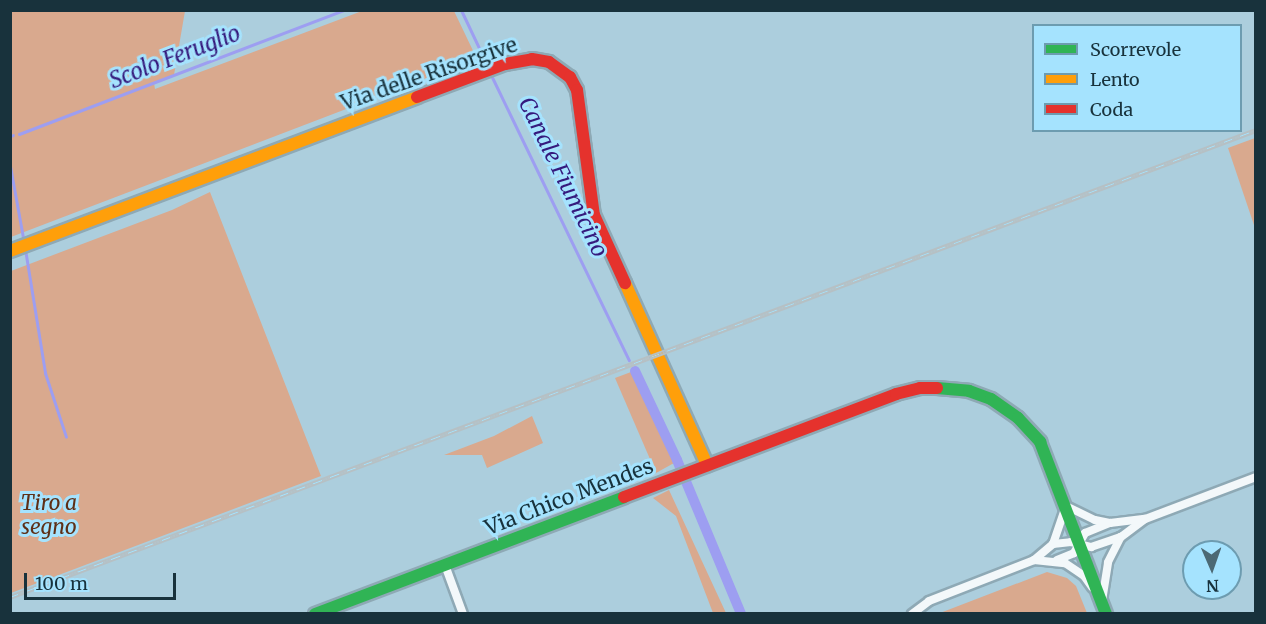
<!DOCTYPE html>
<html>
<head>
<meta charset="utf-8">
<style>
	body { margin:0 }
	#map { position:relative; width:1266px; height:624px; overflow:hidden; background:#accedd; font-family:Merriweather,serif }
	div>[style] { position:absolute }
	.green>* { inset:0; background:#d9a98e }
	.stream>* { height:3px; margin:-1.5px; padding:0 1.5px; transform-origin:1.5px; border-radius:1.5px; background:#9d9ef1 }
	.canal>* { height:10px; margin:-5px; padding:0 5px; transform-origin:5px; border-radius:5px; background:#9d9ef1 }
	.roads { filter:drop-shadow(2px 0 #8ea9b5) drop-shadow(-2px 0 #8ea9b5) drop-shadow(0 2px #8ea9b5) drop-shadow(0 -2px #8ea9b5) }
	.street>* { height:8px; margin:-4px; padding:0 4px; transform-origin:4px; border-radius:4px; background:#f3f8fa }
	.fast>* { height:12px; margin:-6px; padding:0 6px; transform-origin:6px; border-radius:6px; background:#30b455 }
	.slow>* { height:12px; margin:-6px; padding:0 6px; transform-origin:6px; border-radius:6px; background:#ff9f0a }
	.jam>* { height:12px; margin:-6px; padding:0 6px; transform-origin:6px; border-radius:6px; background:#e5322d }
	.rail>* { height:5px; margin-top:-2.5px; transform-origin:0; background:repeating-linear-gradient(90deg,#a5e3fe 0 9px,#b6c0c4 0 18px); box-sizing:border-box; border-block:2px solid #b6c0c4 }
	span { translate:-50% -50%; white-space:nowrap; text-align:center; line-height:1.15; -webkit-text-stroke:6px #a5e3fe; paint-order:stroke }
	.street-label { font-size:21px; color:#18323c }
	.park-label { font-size:21px; color:#5e2f16; font-style:italic }
	.water-label { font-size:22px; color:#351a7d; font-style:italic }
	.frame { position:absolute; inset:0; border:12px solid #18323c; pointer-events:none }
	.legend { position:absolute; left:1032px; top:24px; width:210px; height:108px; box-sizing:border-box; background:#a5e3fe; border:2px solid #6d9cb0; margin:0; padding:8px 10px; list-style:none; font-size:18px; color:#18323c }
	.legend li { display:flex; align-items:center; gap:12px; height:30px }
	.legend b { width:30px; border:2px solid #6d9cb0 }
	.north { position:absolute; left:1182px; top:540px; width:60px; height:60px; box-sizing:border-box; background:#a5e3fe; border:2px solid #6d9cb0; border-radius:50%; rotate:178deg; font-size:16px; font-weight:700; line-height:24px; text-align:center; color:#18323c }
	.north::after { content:''; display:block; margin:auto; width:21px; height:27px; background:#4c6974; clip-path:polygon(50% 0,100% 100%,50% 72%,0 100%) }
	.scale { position:absolute; left:24px; top:573px; width:152px; height:27px; box-sizing:border-box; border:3px solid #18323c; border-top:0; padding-left:8px; font-size:18px; line-height:21px; white-space:nowrap; color:#18323c; -webkit-text-stroke:4px #a5e3fe; paint-order:stroke }
</style>
</head>
<body>
<div id="map">
	<div class="green">
		<div style="clip-path:polygon(10px 11px,185px 11px,174px 75px,154px 83px,155px 89px,362px 11px,454px 11px,477px 59px,11px 237px)"></div>
		<div style="clip-path:polygon(1255px 138px,1256px 138px,1255px 228px,1228px 148px)"></div>
		<div style="clip-path:polygon(210px 192px,321px 476px,11px 593px,11px 271px,172px 210px)"></div>
		<div style="clip-path:polygon(631px 372px,674px 463px,656px 473px,615px 378px)"></div>
		<div style="clip-path:polygon(532px 416px,543px 443px,487px 468px,482px 455px,444px 455px,494px 436px)"></div>
		<div style="clip-path:polygon(669px 490px,726px 613px,713px 613px,676px 516px,653px 498px)"></div>
		<div style="clip-path:polygon(1047px 572px,1067px 578px,1076px 586px,1087px 613px,940px 613px)"></div>
	</div>
	<div class="stream">
		<div style="left:461px;top:10px;width:63px;rotate:64.7deg"></div>
		<div style="left:490px;top:73px;width:319px;rotate:64.2deg"></div>
		<div style="left:19px;top:134px;width:348px;rotate:-20.9deg"></div>
		<div style="left:10px;top:136px;width:3px;rotate:-18deg"></div>
		<div style="left:10px;top:166px;width:78px;rotate:79.7deg"></div>
		<div style="left:25px;top:249px;width:126px;rotate:80.8deg"></div>
		<div style="left:45px;top:373px;width:67px;rotate:71.8deg"></div>
	</div>
	<div class="canal">
		<div style="left:635px;top:371px;width:98px;rotate:64.7deg"></div>
		<div style="left:677px;top:460px;width:167px;rotate:67.4deg"></div>
	</div>
	<div class="roads">
		<div class="street">
			<div style="left:1053px;top:544px;width:18px;rotate:-6deg"></div>
			<div style="left:1071px;top:542px;width:21px;rotate:14deg"></div>
			<div style="left:1091px;top:547px;width:31px;rotate:-19deg"></div>
			<div style="left:1034px;top:560px;width:31px;rotate:6deg"></div>
			<div style="left:1065px;top:563px;width:23px;rotate:34deg"></div>
			<div style="left:1084px;top:576px;width:14px;rotate:54deg"></div>
			<div style="left:1057px;top:560px;width:18px;rotate:-22deg"></div>
			<div style="left:1074px;top:553px;width:23px;rotate:-61deg"></div>
			<div style="left:1085px;top:533px;width:27px;rotate:-22deg"></div>
			<div style="left:445px;top:565px;width:52px;rotate:69.8deg"></div>
			<div style="left:1102px;top:601px;width:39px;rotate:-81deg"></div>
			<div style="left:1108px;top:562px;width:28px;rotate:-63deg"></div>
			<div style="left:1121px;top:537px;width:30px;rotate:-37deg"></div>
			<div style="left:912px;top:614px;width:21px;rotate:-37deg"></div>
			<div style="left:929px;top:601px;width:113px;rotate:-21.3deg"></div>
			<div style="left:1034px;top:560px;width:25px;rotate:-40deg"></div>
			<div style="left:1053px;top:544px;width:40px;rotate:-71.1deg"></div>
			<div style="left:1066px;top:506px;width:32px;rotate:26deg"></div>
			<div style="left:1095px;top:520px;width:15px;rotate:11deg"></div>
			<div style="left:1110px;top:523px;width:35px;rotate:-7deg"></div>
			<div style="left:1145px;top:519px;width:119px;rotate:-20.7deg"></div>
		</div>
		<div class="fast">
			<div style="left:937px;top:388px;width:32px;rotate:5deg"></div>
			<div style="left:969px;top:391px;width:23px;rotate:20deg"></div>
			<div style="left:991px;top:399px;width:33px;rotate:35deg"></div>
			<div style="left:1018px;top:418px;width:33px;rotate:47deg"></div>
			<div style="left:1040px;top:442px;width:184px;rotate:69deg"></div>
			<div style="left:315px;top:614px;width:330px;rotate:-20.7deg"></div>
		</div>
		<div class="slow">
			<div style="left:10px;top:251px;width:435px;rotate:-20.7deg"></div>
			<div style="left:625px;top:283px;width:200px;rotate:65.7deg"></div>
		</div>
		<div class="jam">
			<div style="left:417px;top:97px;width:94px;rotate:-20.6deg"></div>
			<div style="left:505px;top:64px;width:27px;rotate:-10deg"></div>
			<div style="left:532px;top:59px;width:17px;rotate:10deg"></div>
			<div style="left:549px;top:62px;width:26px;rotate:36deg"></div>
			<div style="left:570px;top:77px;width:15px;rotate:62deg"></div>
			<div style="left:577px;top:90px;width:126px;rotate:82.3deg"></div>
			<div style="left:594px;top:215px;width:75px;rotate:65.5deg"></div>
			<div style="left:624px;top:497px;width:291px;rotate:-20.7deg"></div>
			<div style="left:896px;top:394px;width:25px;rotate:-14deg"></div>
			<div style="left:920px;top:388px;width:17px"></div>
		</div>
	</div>
	<div class="rail">
		<div style="left:10px;top:597px;width:1331px;rotate:-20.55deg"></div>
	</div>
	<div class="street-label">
		<span style="left:429px;top:74px;rotate:-19deg">Via delle Risorgive</span>
		<span style="left:569px;top:497px;rotate:-21deg">Via Chico Mendes</span>
	</div>
	<div class="park-label">
		<span style="left:49px;top:515px">Tiro a<br>segno</span>
	</div>
	<div class="water-label">
		<span style="left:175px;top:57px;rotate:-21deg">Scolo Feruglio</span>
		<span style="left:563px;top:177px;rotate:64deg">Canale Fiumicino</span>
	</div>
	<div class="frame"></div>
	<ul class="legend">
	<li><b style="height:8px;background:#30b455"></b>Scorrevole</li>
	<li><b style="height:8px;background:#ff9f0a"></b>Lento</li>
	<li><b style="height:8px;background:#e5322d"></b>Coda</li>
	</ul>
	<div class="north">N</div>
	<div class="scale">100 m</div>
</div>
</body>
</html>
